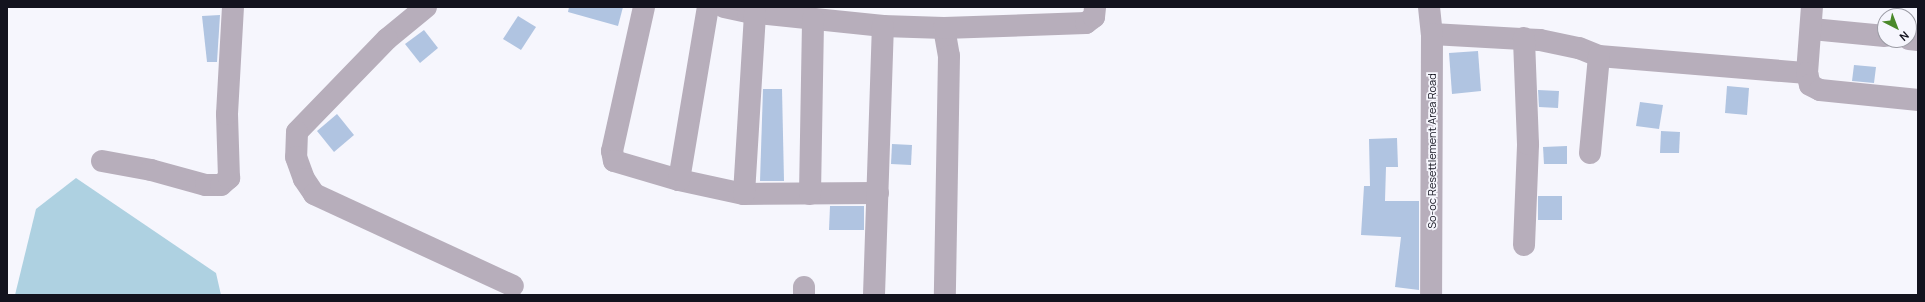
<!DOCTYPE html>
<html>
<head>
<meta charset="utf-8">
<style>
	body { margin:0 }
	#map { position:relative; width:1925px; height:302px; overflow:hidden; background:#f6f6fd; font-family:Manrope,sans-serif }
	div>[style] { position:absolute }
	.water>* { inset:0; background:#aed1e1 }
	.building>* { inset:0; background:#b0c4e1 }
	.minor>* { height:22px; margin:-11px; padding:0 11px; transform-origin:11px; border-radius:11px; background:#b7aebb }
	.tertiary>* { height:22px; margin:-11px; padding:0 11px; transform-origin:11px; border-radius:11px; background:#b7aebb }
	span { translate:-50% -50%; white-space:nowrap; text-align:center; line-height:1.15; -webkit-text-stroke:3.5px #f6f6fd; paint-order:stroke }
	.street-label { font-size:11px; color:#13131e }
	.frame { position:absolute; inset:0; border:8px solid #13131e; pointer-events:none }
	.north { position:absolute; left:1877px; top:8px; width:40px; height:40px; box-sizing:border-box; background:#f6f6fd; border:1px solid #9b9ba4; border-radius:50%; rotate:138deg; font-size:11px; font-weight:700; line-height:16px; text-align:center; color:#13131e }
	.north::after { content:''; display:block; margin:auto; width:14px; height:18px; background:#4a892a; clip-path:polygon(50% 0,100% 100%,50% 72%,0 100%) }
</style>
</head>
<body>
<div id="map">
	<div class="water">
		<div style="clip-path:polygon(76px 178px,216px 273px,221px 295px,15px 295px,36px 209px)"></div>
	</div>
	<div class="building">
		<div style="clip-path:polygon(569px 7px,623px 7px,618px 26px,568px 12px)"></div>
		<div style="clip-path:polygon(220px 15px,217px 62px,207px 62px,202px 16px)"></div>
		<div style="clip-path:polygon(518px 16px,536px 27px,521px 50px,503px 39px)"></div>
		<div style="clip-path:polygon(424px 30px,438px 48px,420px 63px,405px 44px)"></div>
		<div style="clip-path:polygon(1478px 51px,1481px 91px,1452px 94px,1449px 53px)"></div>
		<div style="clip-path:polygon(1854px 65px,1876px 67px,1874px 83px,1852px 81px)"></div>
		<div style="clip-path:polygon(1727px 86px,1749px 88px,1747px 115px,1725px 113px)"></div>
		<div style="clip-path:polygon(763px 89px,782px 89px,784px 181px,760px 181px)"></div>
		<div style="clip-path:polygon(1538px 90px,1559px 91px,1558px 108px,1539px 107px)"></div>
		<div style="clip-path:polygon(1640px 102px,1663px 105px,1659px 129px,1636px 126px)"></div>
		<div style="clip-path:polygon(337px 114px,354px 135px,334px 152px,317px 131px)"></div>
		<div style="clip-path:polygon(1661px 131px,1680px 132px,1679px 153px,1660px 153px)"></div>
		<div style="clip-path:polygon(1397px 138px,1398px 167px,1386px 167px,1385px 201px,1419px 201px,1419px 290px,1395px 287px,1401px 237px,1361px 235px,1364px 186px,1370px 186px,1369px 139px)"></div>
		<div style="clip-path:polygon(892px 144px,912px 145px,911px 165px,891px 164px)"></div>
		<div style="clip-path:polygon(1567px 146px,1567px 164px,1544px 164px,1543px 147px)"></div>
		<div style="clip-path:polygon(1538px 196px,1562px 196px,1562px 220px,1538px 220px)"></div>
		<div style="clip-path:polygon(830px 206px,864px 206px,864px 230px,829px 230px)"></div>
	</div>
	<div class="minor">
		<div style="left:426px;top:7px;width:50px;rotate:140.6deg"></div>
		<div style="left:387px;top:39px;width:129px;rotate:134.1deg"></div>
		<div style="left:297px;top:132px;width:25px;rotate:92deg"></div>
		<div style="left:296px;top:157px;width:23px;rotate:70deg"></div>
		<div style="left:304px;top:179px;width:18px;rotate:56deg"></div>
		<div style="left:314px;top:194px;width:219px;rotate:24.8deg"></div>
		<div style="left:644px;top:7px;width:148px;rotate:102.5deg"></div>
		<div style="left:612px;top:151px;width:10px;rotate:79deg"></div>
		<div style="left:614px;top:161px;width:68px;rotate:16.3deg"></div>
		<div style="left:679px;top:180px;width:66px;rotate:12.2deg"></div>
		<div style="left:744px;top:194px;width:134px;rotate:-0.4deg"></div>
		<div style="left:724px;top:7px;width:25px;rotate:12deg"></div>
		<div style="left:748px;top:12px;width:136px;rotate:5.9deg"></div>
		<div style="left:883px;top:26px;width:61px;rotate:1.9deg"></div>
		<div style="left:944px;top:28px;width:28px;rotate:80deg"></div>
		<div style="left:949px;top:56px;width:239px;rotate:91deg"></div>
		<div style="left:944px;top:28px;width:142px;rotate:-2deg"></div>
		<div style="left:1086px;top:23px;width:10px;rotate:-37deg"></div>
		<div style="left:1094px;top:17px;width:10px;rotate:-84deg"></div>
		<div style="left:1812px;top:29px;width:73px;rotate:5.5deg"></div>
		<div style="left:1432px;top:34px;width:108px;rotate:3.2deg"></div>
		<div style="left:1540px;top:40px;width:40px;rotate:12deg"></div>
		<div style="left:1579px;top:48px;width:22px;rotate:22deg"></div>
		<div style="left:1599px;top:56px;width:209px;rotate:4.7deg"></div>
		<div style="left:1807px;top:73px;width:66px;rotate:-85.7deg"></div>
		<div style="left:1909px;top:39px;width:9px;rotate:6deg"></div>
		<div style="left:1807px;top:73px;width:12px;rotate:76deg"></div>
		<div style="left:1810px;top:85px;width:11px;rotate:27deg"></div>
		<div style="left:1820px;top:90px;width:99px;rotate:5.8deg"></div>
		<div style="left:1590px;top:153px;width:97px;rotate:-84.7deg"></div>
		<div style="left:102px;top:161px;width:50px;rotate:10.4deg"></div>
		<div style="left:151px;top:170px;width:57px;rotate:15.3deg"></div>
		<div style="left:206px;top:185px;width:15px"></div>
		<div style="left:221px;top:185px;width:11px;rotate:-41deg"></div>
		<div style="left:229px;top:178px;width:64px;rotate:-91.8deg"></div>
		<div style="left:227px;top:114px;width:107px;rotate:-86.8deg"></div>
		<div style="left:679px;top:180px;width:175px;rotate:-80.5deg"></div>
		<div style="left:744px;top:194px;width:181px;rotate:-86.5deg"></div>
		<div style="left:810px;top:194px;width:175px;rotate:-89deg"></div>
		<div style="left:1524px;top:245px;width:101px;rotate:-87.7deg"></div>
		<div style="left:1528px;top:144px;width:106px;rotate:-92.2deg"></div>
		<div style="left:804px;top:287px;width:8px;rotate:90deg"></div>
		<div style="left:874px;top:295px;width:269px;rotate:-88.1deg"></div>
	</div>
	<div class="tertiary">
		<div style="left:1429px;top:7px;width:27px;rotate:84deg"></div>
		<div style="left:1432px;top:34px;width:261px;rotate:90.2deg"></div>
	</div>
	<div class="street-label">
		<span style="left:1432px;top:151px;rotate:-90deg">So-oc Resettlement Area Road</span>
	</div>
	<div class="frame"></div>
	<div class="north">N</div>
</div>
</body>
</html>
